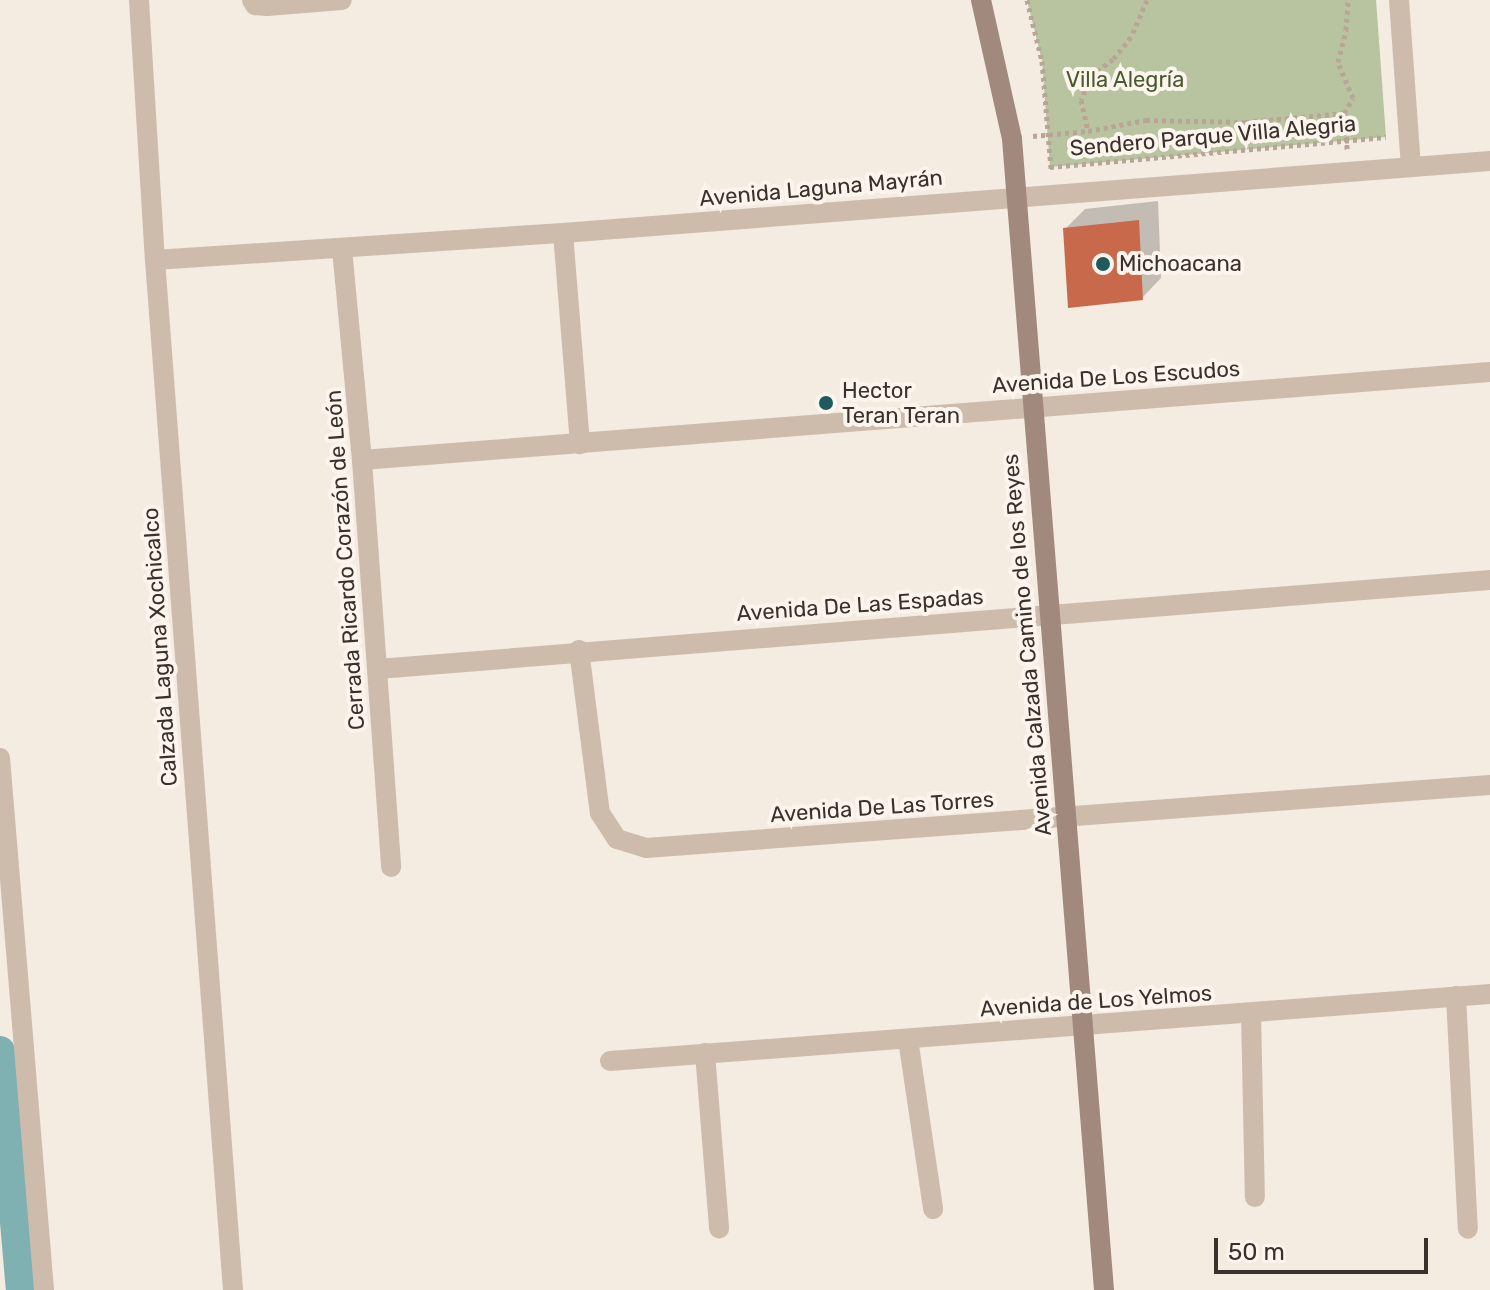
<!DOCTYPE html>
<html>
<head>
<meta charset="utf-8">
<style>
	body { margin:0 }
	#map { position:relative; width:1490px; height:1290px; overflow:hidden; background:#f4ebe1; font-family:Rubik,sans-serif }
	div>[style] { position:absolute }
	.green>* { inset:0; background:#b8c4a0 }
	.shadow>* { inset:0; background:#0003 }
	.canal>* { height:30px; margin:-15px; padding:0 15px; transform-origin:15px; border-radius:15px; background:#7fb0b2 }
	.building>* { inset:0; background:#c8694b }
	.path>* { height:5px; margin-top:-2.5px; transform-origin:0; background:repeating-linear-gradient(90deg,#b9a596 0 4px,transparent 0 8px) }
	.street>* { height:20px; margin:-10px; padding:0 10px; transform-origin:10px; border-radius:10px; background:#cdbbac }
	.secondary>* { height:20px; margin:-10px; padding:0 10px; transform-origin:10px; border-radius:10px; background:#a18a7d }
	.dots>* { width:22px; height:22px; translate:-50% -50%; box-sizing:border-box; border:4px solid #fbf5ee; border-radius:50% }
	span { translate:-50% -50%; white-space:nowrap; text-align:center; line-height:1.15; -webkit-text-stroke:8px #fbf5ee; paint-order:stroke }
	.park-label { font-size:22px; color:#4a5a2e }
	.street-label { font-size:22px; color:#3b302b }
	.poi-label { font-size:22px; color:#3b302b }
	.left { translate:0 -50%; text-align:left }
	.scale { position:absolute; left:1214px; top:1238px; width:214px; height:36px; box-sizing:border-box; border:4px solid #3b302b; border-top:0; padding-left:10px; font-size:24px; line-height:28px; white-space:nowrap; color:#3b302b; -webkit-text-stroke:6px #fbf5ee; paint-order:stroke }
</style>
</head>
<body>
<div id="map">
	<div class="green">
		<div style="clip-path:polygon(1027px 0,1376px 0,1386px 137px,1050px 167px,1042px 61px)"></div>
	</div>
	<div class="shadow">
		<div style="clip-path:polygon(1158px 201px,1161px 278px,1142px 298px,1065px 229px,1085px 209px)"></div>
	</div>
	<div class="canal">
		<div style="left:0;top:1051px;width:240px;rotate:85deg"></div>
	</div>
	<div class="building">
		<div style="clip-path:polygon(1139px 220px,1143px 300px,1068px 308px,1063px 228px)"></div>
	</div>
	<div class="path">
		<div style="left:1027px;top:0;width:63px;rotate:76.2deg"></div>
		<div style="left:1042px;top:61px;width:108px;rotate:85.2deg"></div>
		<div style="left:1147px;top:0;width:40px;rotate:113.4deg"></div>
		<div style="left:1131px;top:37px;width:28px;rotate:129deg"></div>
		<div style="left:1113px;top:59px;width:28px;rotate:142deg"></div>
		<div style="left:1091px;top:76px;width:26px;rotate:113deg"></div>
		<div style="left:1081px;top:100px;width:32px;rotate:77deg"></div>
		<div style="left:1088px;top:131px;width:59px;rotate:-10.7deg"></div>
		<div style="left:1146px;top:120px;width:99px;rotate:1.2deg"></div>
		<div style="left:1245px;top:122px;width:99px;rotate:-5.2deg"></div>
		<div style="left:1344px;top:113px;width:17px;rotate:-59deg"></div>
		<div style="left:1353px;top:98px;width:39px;rotate:-113deg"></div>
		<div style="left:1338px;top:62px;width:33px;rotate:-76deg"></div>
		<div style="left:1346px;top:30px;width:30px;rotate:-86deg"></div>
		<div style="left:1344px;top:113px;width:38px;rotate:85deg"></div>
		<div style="left:1033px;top:136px;width:55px;rotate:-5.2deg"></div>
		<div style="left:1050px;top:167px;width:337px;rotate:-5.1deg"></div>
	</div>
	<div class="street">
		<div style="left:139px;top:0;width:260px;rotate:86.5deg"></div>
		<div style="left:155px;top:260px;width:1033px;rotate:85.67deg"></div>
		<div style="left:252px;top:0;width:6px;rotate:59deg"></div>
		<div style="left:255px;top:5px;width:12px;rotate:5deg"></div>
		<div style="left:267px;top:6px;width:75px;rotate:-4.6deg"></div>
		<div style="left:1399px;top:0;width:166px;rotate:85.9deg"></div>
		<div style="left:563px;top:233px;width:212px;rotate:85.4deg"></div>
		<div style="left:342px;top:249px;width:212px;rotate:84.6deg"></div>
		<div style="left:362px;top:460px;width:408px;rotate:85.9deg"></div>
		<div style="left:155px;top:260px;width:409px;rotate:-3.8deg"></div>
		<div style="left:563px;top:233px;width:930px;rotate:-4.44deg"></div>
		<div style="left:362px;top:460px;width:1131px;rotate:-4.46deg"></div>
		<div style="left:579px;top:650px;width:164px;rotate:82.7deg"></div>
		<div style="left:600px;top:813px;width:31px;rotate:57deg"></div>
		<div style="left:617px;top:839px;width:30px;rotate:17deg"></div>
		<div style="left:646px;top:848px;width:846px;rotate:-4.27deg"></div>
		<div style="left:378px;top:669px;width:1116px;rotate:-4.58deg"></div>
		<div style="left:0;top:758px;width:534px;rotate:85.27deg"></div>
		<div style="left:1456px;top:996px;width:233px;rotate:87.1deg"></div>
		<div style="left:1251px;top:1013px;width:184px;rotate:88.8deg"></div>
		<div style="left:908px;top:1039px;width:172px;rotate:81.6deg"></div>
		<div style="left:705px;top:1053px;width:176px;rotate:85.4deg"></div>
		<div style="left:610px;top:1061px;width:883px;rotate:-4.35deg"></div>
	</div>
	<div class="secondary">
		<div style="left:981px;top:0;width:142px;rotate:77.4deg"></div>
		<div style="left:1012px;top:139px;width:1155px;rotate:85.43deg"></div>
	</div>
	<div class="dots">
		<div style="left:1103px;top:264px;background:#1f5a5e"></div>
		<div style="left:826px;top:403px;background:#1f5a5e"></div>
	</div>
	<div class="park-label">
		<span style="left:1125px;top:80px">Villa Alegría</span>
	</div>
	<div class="street-label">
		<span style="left:1213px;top:136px;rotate:-5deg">Sendero Parque Villa Alegria</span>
		<span style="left:821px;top:188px;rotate:-5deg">Avenida Laguna Mayrán</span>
		<span style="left:1116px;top:377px;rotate:-4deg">Avenida De Los Escudos</span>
		<span style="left:345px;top:560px;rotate:-94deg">Cerrada Ricardo Corazón de León</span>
		<span style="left:860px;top:605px;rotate:-4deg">Avenida De Las Espadas</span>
		<span style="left:1027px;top:645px;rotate:-95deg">Avenida Calzada Camino de los Reyes</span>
		<span style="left:160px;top:647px;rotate:-94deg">Calzada Laguna Xochicalco</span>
		<span style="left:882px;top:807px;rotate:-4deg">Avenida De Las Torres</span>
		<span style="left:1096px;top:1001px;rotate:-4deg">Avenida de Los Yelmos</span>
	</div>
	<div class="poi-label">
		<span class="left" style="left:1119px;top:264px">Michoacana</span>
		<span class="left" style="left:842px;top:403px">Hector<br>Teran Teran</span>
	</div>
	<div class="scale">50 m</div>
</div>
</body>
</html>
